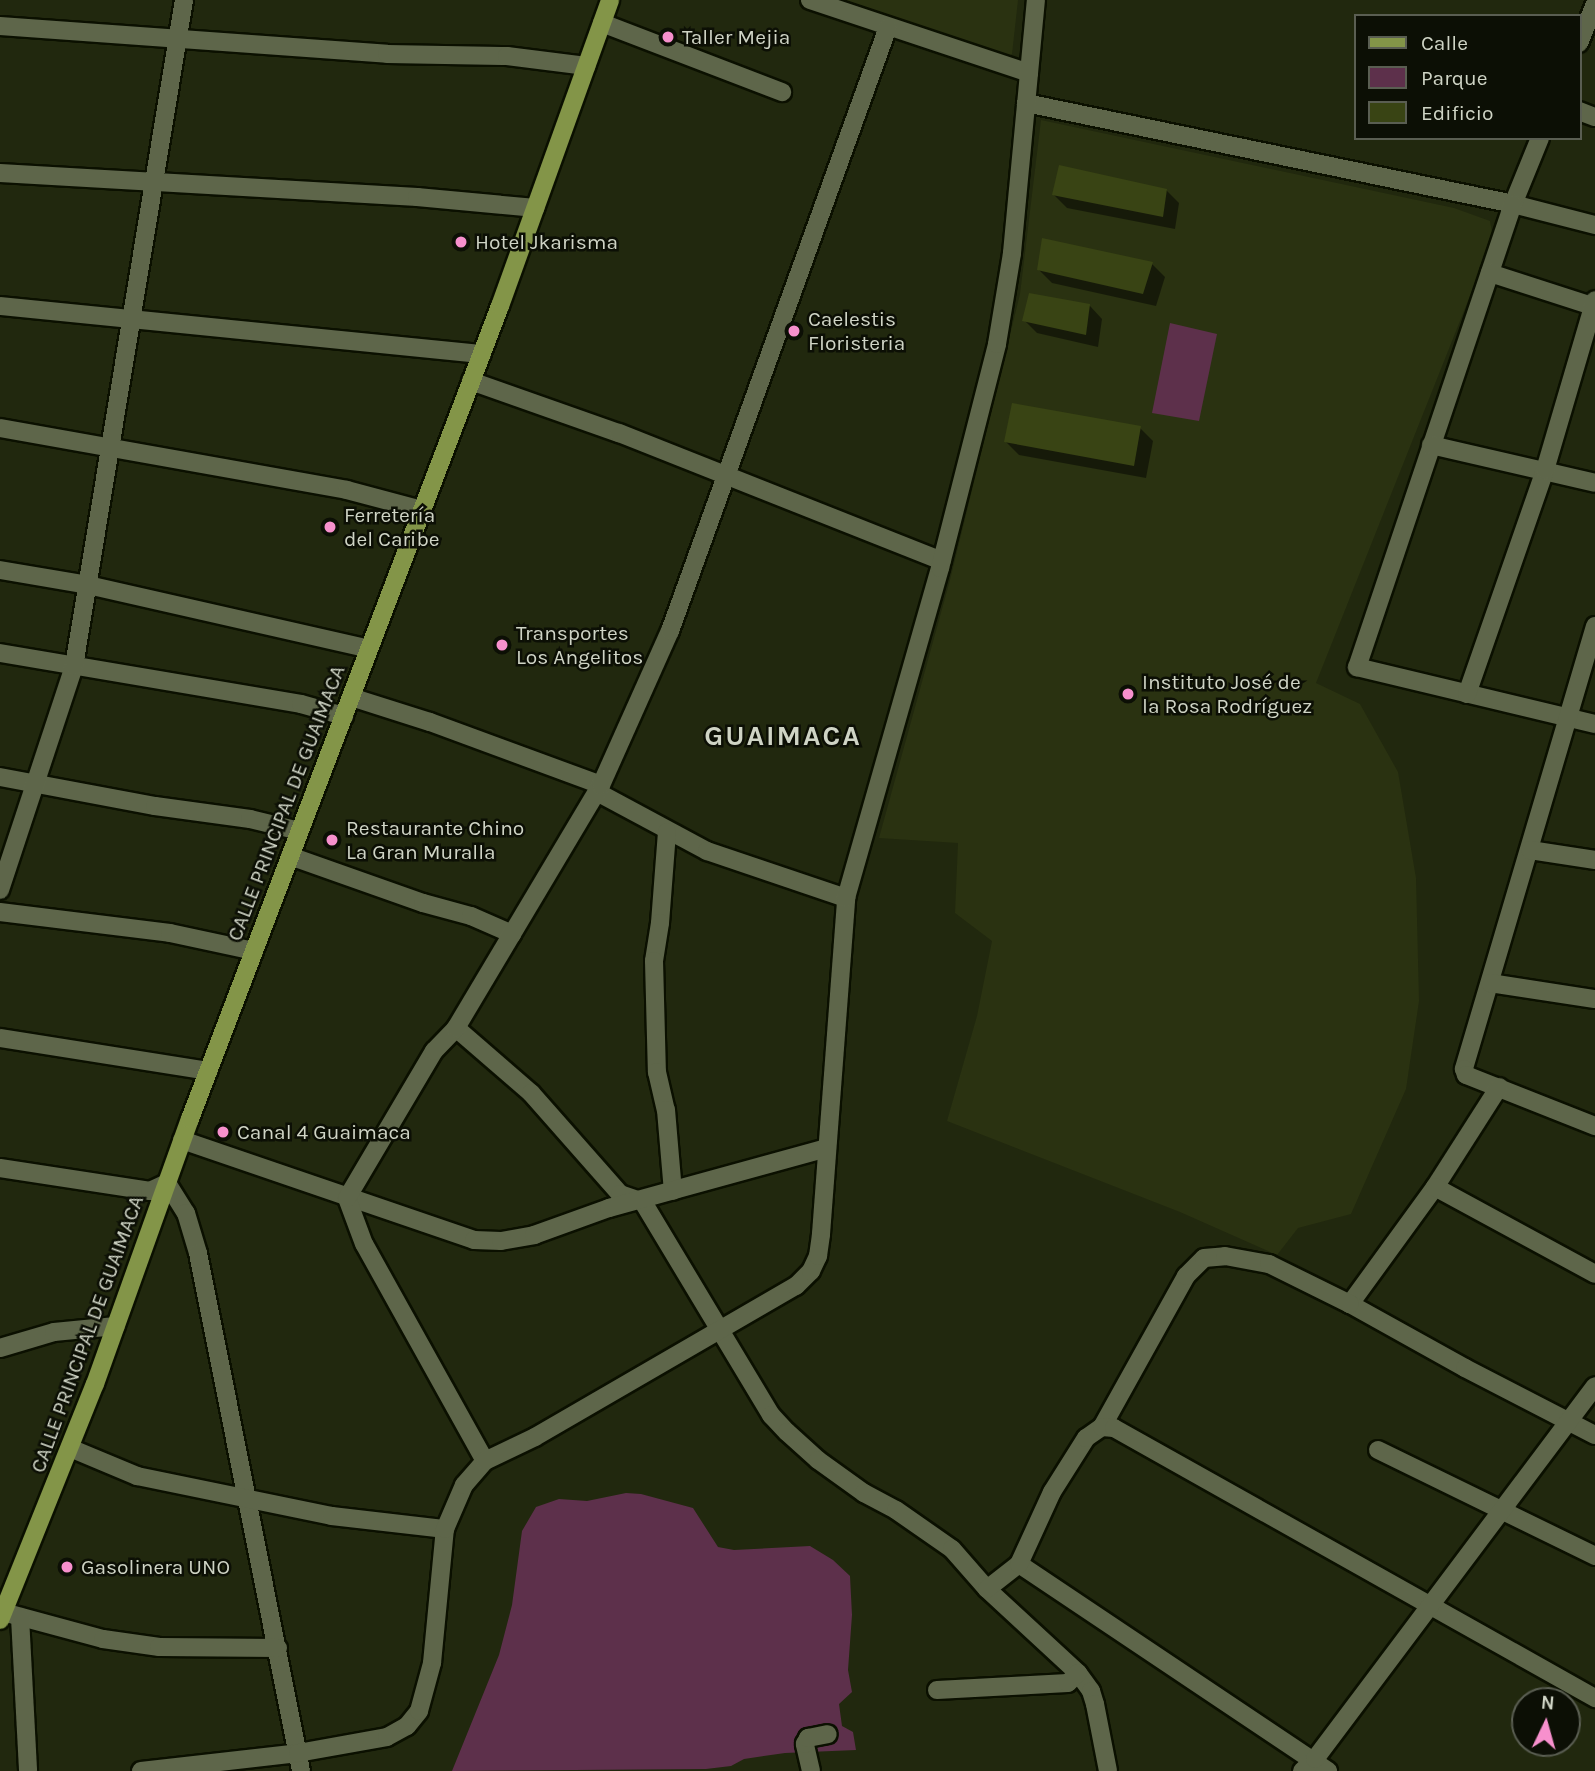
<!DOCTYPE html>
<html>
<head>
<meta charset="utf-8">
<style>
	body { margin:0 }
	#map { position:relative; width:1595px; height:1771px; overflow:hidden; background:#21280e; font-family:Karla,sans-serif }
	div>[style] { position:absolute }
	.built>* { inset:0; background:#2a3211 }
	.green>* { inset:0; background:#5d304b }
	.shadow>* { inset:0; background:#0007 }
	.building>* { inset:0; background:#394414 }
	.roads { filter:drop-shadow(2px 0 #0b1000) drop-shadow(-2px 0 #0b1000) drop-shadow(0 2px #0b1000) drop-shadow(0 -2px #0b1000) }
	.minor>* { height:18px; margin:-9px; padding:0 9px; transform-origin:9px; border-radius:9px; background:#5e664a }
	.major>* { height:18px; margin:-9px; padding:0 9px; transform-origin:9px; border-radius:9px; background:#839548 }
	.dots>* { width:19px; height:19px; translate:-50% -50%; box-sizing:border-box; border:4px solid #0c0f05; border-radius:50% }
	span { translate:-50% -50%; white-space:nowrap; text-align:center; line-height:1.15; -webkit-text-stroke:5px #0c0f05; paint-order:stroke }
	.poi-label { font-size:21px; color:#cfd4c5 }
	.left { translate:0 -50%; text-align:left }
	.street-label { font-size:21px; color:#cfd4c5 }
	.district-label { font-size:28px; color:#cfd4c5; font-weight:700; letter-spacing:2px }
	.legend { position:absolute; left:1354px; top:14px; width:228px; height:126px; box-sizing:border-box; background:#0c0f05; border:2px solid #5a5e52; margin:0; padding:9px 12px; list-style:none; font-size:21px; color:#cfd4c5 }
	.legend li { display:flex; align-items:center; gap:14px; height:35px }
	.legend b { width:35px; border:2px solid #5a5e52 }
	.north { position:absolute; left:1511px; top:1687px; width:70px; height:70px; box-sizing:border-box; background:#0c0f05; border:2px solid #5a5e52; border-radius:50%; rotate:5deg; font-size:19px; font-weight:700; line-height:28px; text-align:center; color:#cfd4c5 }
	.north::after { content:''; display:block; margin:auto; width:24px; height:32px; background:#f790cd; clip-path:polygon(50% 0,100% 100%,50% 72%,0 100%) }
</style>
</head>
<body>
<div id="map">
	<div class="built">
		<div style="clip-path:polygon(826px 0,1018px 0,1012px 54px,1001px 60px)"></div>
		<div style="clip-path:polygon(1041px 120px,1454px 208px,1490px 221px,1493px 238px,1316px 683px,1360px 704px,1398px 772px,1416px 878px,1419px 1001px,1406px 1089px,1351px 1214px,1298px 1228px,1277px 1255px,1180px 1212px,947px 1121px,977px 1016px,992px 941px,955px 913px,958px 843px,879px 838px,950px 580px,1020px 294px)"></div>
	</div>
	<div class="green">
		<div style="clip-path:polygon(1170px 323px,1217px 334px,1199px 421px,1152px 413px)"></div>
		<div style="clip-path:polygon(626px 1493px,641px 1494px,693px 1508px,718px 1547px,734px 1550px,810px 1546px,833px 1560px,850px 1576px,852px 1615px,848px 1670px,852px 1692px,839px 1704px,842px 1726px,853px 1732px,856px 1750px,785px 1753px,744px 1759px,731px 1766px,706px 1769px,452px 1771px,499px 1655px,512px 1605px,522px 1531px,536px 1507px,559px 1499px,587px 1501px)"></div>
	</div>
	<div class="shadow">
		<div style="clip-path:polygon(1166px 190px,1179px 203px,1175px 229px,1067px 208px,1054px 195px)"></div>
		<div style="clip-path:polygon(1152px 264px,1165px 277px,1156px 306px,1052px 283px,1039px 270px)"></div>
		<div style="clip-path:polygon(1090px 306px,1102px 319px,1098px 347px,1037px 333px,1024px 320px)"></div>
		<div style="clip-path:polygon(1140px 428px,1153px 441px,1146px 478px,1019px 455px,1006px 442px)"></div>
	</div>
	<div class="building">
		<div style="clip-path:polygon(1059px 165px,1167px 189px,1163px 217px,1052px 195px)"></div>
		<div style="clip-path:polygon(1042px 238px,1153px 262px,1143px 294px,1037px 270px)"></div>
		<div style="clip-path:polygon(1029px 293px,1090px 304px,1086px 335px,1022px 321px)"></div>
		<div style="clip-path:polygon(1012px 403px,1141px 426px,1134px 466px,1004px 442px)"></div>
	</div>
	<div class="roads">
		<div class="minor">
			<div style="left:810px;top:0;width:231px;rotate:18.4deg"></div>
			<div style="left:602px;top:23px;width:193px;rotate:21deg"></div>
			<div style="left:0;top:26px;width:388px;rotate:4.1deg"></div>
			<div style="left:387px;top:54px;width:120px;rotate:1deg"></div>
			<div style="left:507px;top:56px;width:80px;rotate:7.2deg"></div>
			<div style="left:1579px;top:43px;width:42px;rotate:-67.7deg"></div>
			<div style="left:1026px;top:103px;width:497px;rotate:11.7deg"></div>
			<div style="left:1513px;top:204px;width:85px;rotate:14.4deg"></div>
			<div style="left:1579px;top:111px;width:17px;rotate:21deg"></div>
			<div style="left:1540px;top:138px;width:71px;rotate:112.2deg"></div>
			<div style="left:1513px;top:204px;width:489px;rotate:108.6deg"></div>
			<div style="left:1357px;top:667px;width:245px;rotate:13.5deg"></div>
			<div style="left:0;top:173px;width:418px;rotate:3.3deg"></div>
			<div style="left:417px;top:197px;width:119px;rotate:5.3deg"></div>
			<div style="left:1490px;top:273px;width:110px;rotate:17.9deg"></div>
			<div style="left:0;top:306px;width:484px;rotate:5.7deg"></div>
			<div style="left:471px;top:381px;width:157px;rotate:19.4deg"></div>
			<div style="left:619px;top:433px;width:347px;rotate:21.6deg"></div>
			<div style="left:0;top:428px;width:352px;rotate:10.1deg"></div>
			<div style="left:347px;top:490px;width:78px;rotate:14.9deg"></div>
			<div style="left:1431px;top:445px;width:168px;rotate:13deg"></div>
			<div style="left:0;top:570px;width:89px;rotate:9.7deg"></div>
			<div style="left:88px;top:585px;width:288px;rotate:12.8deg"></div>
			<div style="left:1595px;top:626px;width:462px;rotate:106.5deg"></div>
			<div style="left:1464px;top:1069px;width:6px;rotate:72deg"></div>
			<div style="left:1466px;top:1075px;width:139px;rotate:21.6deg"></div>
			<div style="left:0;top:653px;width:305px;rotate:9.6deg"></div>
			<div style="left:301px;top:704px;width:45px;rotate:15.6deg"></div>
			<div style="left:1467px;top:694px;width:237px;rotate:-70.8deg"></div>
			<div style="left:1545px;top:470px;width:177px;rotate:-73.6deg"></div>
			<div style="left:351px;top:697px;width:83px;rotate:17.6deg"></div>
			<div style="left:430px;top:722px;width:182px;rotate:20.2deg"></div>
			<div style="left:0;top:777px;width:158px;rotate:10.6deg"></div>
			<div style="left:155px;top:806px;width:96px;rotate:7.8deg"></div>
			<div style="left:250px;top:819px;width:51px;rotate:13.5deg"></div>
			<div style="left:597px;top:792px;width:125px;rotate:28.2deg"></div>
			<div style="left:707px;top:851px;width:147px;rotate:18.7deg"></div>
			<div style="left:667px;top:832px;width:91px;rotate:94.4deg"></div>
			<div style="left:660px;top:923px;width:38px;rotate:99deg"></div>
			<div style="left:654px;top:961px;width:111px;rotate:88.5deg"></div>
			<div style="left:657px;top:1072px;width:39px;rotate:77deg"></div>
			<div style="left:666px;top:1110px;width:81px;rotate:85.1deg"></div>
			<div style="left:1530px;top:850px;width:66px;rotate:8.7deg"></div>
			<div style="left:290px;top:856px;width:141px;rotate:19.5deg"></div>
			<div style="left:423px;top:903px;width:50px;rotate:15.2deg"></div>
			<div style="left:471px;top:916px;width:45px;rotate:23.7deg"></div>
			<div style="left:0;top:890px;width:236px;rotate:-71.7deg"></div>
			<div style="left:74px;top:666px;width:675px;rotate:-80.62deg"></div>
			<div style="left:0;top:912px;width:171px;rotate:7deg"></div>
			<div style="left:170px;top:933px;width:86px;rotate:12.1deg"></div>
			<div style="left:1490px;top:983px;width:106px;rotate:8.7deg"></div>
			<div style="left:456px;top:1028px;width:99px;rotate:40.9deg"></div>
			<div style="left:531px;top:1093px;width:135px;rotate:48.6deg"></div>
			<div style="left:620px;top:1194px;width:24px;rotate:19deg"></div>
			<div style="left:643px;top:1202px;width:249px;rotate:59deg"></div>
			<div style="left:771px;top:1415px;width:23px;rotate:47deg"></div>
			<div style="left:787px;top:1432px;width:42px;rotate:42.1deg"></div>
			<div style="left:818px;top:1460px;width:57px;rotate:35.7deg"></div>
			<div style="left:864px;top:1493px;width:36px;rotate:28deg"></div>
			<div style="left:896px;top:1510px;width:68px;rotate:34.9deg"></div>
			<div style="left:952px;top:1549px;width:53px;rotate:48.8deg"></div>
			<div style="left:987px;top:1589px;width:124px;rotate:42.7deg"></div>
			<div style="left:1078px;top:1673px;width:22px;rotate:54deg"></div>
			<div style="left:1091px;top:1691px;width:14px;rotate:73deg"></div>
			<div style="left:1095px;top:1704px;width:68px;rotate:79deg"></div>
			<div style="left:0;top:1038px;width:211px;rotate:9deg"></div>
			<div style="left:1499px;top:1087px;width:119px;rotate:122.6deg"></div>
			<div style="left:1435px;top:1187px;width:145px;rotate:126deg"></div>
			<div style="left:1350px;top:1304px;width:132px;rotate:29.1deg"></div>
			<div style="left:1465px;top:1368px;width:146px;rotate:27.3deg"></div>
			<div style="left:182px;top:1140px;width:309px;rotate:18.9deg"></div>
			<div style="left:474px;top:1240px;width:27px;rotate:2deg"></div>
			<div style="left:501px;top:1241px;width:34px;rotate:-10deg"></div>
			<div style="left:534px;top:1235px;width:80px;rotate:-19.8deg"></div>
			<div style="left:609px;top:1208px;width:226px;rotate:-15.4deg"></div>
			<div style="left:0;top:1168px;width:152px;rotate:8.7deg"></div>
			<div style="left:150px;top:1191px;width:19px;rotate:-25deg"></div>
			<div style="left:167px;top:1183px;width:36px;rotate:58deg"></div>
			<div style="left:186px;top:1213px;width:42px;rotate:73.3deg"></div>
			<div style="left:198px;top:1253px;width:528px;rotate:78.75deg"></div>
			<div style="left:1435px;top:1187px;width:182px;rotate:28.5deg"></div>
			<div style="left:0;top:1348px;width:56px;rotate:-16.5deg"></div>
			<div style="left:54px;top:1332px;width:62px;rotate:-5.5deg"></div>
			<div style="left:1102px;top:1427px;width:173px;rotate:-60.9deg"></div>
			<div style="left:1186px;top:1276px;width:25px;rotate:-45deg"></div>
			<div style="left:1204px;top:1258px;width:21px;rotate:-5deg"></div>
			<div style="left:1225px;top:1256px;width:45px;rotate:10.3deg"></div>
			<div style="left:1269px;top:1264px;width:90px;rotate:26.3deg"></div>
			<div style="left:70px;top:1448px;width:73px;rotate:22.7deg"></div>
			<div style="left:137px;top:1476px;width:199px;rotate:11.6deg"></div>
			<div style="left:332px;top:1516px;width:114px;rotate:6.6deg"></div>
			<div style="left:1378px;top:1450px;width:242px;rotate:26deg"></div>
			<div style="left:485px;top:1461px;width:248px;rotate:-119.1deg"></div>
			<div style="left:364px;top:1244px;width:49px;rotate:-110.3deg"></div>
			<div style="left:347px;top:1198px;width:171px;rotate:-59.4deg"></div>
			<div style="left:434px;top:1051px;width:32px;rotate:-46deg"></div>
			<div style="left:456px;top:1028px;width:283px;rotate:-59.2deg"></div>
			<div style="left:601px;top:785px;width:169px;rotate:-65.9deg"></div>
			<div style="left:670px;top:631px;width:642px;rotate:-70.15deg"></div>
			<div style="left:1019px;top:1564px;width:372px;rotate:33.8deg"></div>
			<div style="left:987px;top:1589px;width:41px;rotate:-38deg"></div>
			<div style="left:1019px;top:1564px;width:79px;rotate:-65.4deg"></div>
			<div style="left:1052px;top:1492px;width:64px;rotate:-57.8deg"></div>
			<div style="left:1086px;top:1438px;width:19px;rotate:-35deg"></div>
			<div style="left:1102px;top:1427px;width:12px;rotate:5deg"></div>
			<div style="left:1114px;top:1428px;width:552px;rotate:29.31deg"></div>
			<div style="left:3px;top:1612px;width:104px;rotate:15.1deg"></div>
			<div style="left:103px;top:1639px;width:57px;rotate:8.1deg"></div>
			<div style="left:159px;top:1647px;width:119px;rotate:0.5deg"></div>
			<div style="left:20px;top:1617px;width:154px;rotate:87deg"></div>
			<div style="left:937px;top:1690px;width:131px;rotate:-3.1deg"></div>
			<div style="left:1068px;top:1683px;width:14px;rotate:-45deg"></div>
			<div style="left:141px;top:1771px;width:158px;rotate:-6.5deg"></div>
			<div style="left:298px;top:1753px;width:90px;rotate:-10.2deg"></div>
			<div style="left:387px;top:1737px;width:23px;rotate:-29deg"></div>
			<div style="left:407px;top:1726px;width:19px;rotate:-51deg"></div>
			<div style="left:419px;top:1711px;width:50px;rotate:-74.8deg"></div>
			<div style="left:432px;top:1663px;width:135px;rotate:-84.5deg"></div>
			<div style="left:445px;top:1529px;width:48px;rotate:-66.6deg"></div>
			<div style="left:464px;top:1485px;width:32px;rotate:-49deg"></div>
			<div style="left:485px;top:1461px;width:55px;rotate:-25.6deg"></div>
			<div style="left:535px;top:1437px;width:302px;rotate:-30.1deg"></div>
			<div style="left:796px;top:1286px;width:21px;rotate:-45deg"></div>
			<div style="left:811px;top:1271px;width:17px;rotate:-65deg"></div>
			<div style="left:818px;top:1256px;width:22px;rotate:-82deg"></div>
			<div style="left:821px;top:1234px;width:337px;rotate:-85.7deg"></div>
			<div style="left:846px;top:898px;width:343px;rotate:-74.1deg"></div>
			<div style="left:940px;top:568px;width:231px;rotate:-75.7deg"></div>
			<div style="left:997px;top:344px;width:92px;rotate:-80.6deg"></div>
			<div style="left:1012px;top:253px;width:254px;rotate:-84.6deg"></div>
			<div style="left:811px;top:1771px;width:28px;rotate:-103deg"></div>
			<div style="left:805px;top:1744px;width:7px;rotate:-63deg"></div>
			<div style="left:808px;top:1738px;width:20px;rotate:-11deg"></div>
			<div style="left:1302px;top:1771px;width:18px;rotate:-43deg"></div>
			<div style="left:1315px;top:1759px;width:466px;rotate:-53.1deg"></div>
		</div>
		<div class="major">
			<div style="left:0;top:1620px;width:254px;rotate:-68.1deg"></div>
			<div style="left:95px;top:1384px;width:282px;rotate:-70.3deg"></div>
			<div style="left:190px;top:1119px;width:870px;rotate:-69.13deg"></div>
			<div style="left:500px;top:306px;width:325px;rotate:-70.2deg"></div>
		</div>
	</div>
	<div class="dots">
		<div style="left:668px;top:37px;background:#f790cd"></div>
		<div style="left:461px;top:242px;background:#f790cd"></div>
		<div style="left:794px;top:331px;background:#f790cd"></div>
		<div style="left:330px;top:527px;background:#f790cd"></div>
		<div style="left:502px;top:645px;background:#f790cd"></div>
		<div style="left:1128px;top:694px;background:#f790cd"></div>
		<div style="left:332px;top:840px;background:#f790cd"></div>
		<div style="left:223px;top:1132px;background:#f790cd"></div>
		<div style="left:67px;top:1567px;background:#f790cd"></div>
	</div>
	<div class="poi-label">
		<span class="left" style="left:682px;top:37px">Taller Mejia</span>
		<span class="left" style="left:475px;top:242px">Hotel Jkarisma</span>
		<span class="left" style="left:808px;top:331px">Caelestis<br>Floristeria</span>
		<span class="left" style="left:344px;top:527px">Ferretería<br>del Caribe</span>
		<span class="left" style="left:516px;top:645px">Transportes<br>Los Angelitos</span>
		<span class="left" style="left:1142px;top:694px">Instituto José de<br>la Rosa Rodríguez</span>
		<span class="left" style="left:346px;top:840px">Restaurante Chino<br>La Gran Muralla</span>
		<span class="left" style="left:237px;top:1132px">Canal 4 Guaimaca</span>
		<span class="left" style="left:81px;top:1567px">Gasolinera UNO</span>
	</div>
	<div class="street-label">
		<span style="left:286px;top:803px;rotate:-69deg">CALLE PRINCIPAL DE GUAIMACA</span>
		<span style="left:87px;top:1334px;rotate:-70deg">CALLE PRINCIPAL DE GUAIMACA</span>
	</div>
	<div class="district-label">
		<span style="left:783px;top:736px">GUAIMACA</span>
	</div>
	<ul class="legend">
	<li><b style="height:9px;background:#839548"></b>Calle</li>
	<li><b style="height:19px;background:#5d304b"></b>Parque</li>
	<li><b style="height:19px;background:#394414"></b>Edificio</li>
	</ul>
	<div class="north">N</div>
</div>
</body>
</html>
